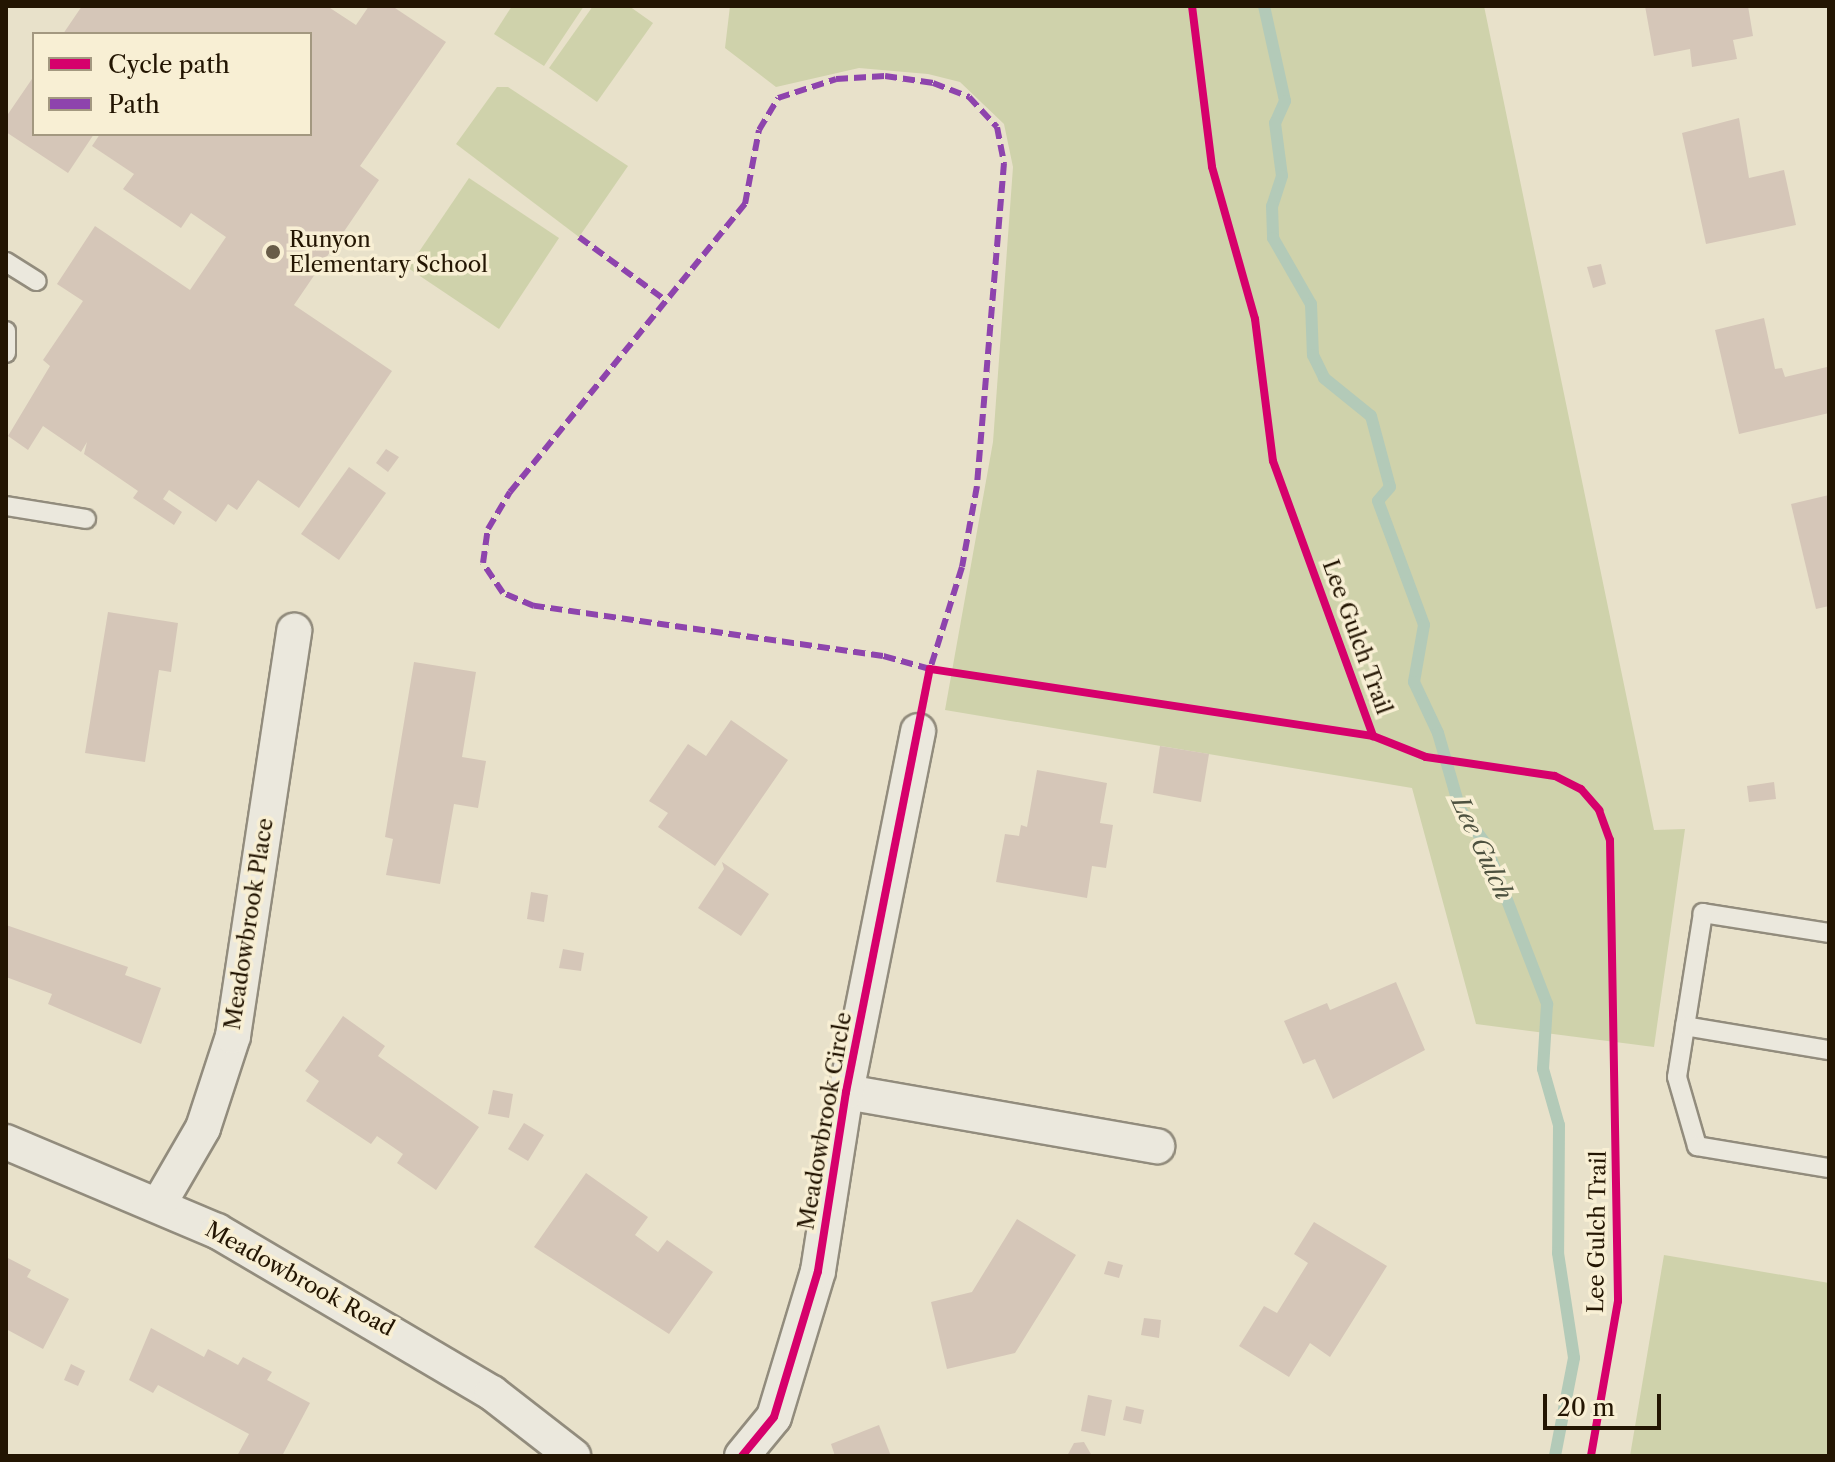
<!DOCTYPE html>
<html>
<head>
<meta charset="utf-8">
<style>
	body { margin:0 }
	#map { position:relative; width:1835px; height:1462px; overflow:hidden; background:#e8e1ca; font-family:"Libre Caslon Text",serif }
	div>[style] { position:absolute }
	.green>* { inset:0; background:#cfd2ab }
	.stream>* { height:12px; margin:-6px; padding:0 6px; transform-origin:6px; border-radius:6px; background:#b3cab8 }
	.building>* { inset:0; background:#d5c6b8 }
	.roads { filter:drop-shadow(2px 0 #928c7d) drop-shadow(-2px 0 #928c7d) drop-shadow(0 2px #928c7d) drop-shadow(0 -2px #928c7d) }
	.lane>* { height:18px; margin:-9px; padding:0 9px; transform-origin:9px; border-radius:9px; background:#ebe8dd }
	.street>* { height:34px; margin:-17px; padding:0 17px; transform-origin:17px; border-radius:17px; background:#ebe8dd }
	.quiet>* { height:6px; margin-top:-3px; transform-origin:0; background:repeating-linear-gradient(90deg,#8e44ad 0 12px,transparent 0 18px) }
	.cycleway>* { height:8px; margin:-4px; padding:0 4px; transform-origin:4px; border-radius:4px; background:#d6006c }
	.dots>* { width:22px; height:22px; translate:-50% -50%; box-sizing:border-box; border:4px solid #f8efd4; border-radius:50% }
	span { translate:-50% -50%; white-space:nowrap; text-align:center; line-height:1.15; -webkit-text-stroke:7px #f8efd4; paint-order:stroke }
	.poi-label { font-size:22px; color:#231502 }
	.left { translate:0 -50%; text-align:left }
	.street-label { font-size:22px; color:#231502 }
	.water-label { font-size:24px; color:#4d513f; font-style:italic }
	.frame { position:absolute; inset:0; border:8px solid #231502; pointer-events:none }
	.legend { position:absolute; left:32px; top:32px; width:280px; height:104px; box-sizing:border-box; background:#f8efd4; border:2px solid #a39880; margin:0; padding:10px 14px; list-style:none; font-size:24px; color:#231502 }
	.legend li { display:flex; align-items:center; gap:16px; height:40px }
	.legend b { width:40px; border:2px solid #a39880 }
	.scale { position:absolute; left:1543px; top:1394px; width:118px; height:36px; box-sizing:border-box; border:4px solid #231502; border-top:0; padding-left:10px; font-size:24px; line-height:28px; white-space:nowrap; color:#231502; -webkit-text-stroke:6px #f8efd4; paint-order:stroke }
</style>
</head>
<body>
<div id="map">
	<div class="green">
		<div style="clip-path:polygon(512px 6px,584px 6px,544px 66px,494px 34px)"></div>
		<div style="clip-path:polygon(593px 6px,629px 6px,653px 23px,597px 102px,549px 68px)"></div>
		<div style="clip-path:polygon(730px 6px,1484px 6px,1654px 830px,1685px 829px,1654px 1047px,1476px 1024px,1412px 788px,945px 710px,993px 442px,1013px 167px,1004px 124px,960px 82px,928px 74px,859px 68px,776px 87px,725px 48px)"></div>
		<div style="clip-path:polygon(497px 87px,508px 87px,628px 166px,579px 237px,456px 144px)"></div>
		<div style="clip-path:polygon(469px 178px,559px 238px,499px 329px,408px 268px)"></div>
		<div style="clip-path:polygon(1664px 1255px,1829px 1283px,1829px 1456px,1630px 1456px)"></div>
	</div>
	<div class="stream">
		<div style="left:1264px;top:6px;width:97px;rotate:77.5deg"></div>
		<div style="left:1285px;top:101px;width:24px;rotate:114deg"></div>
		<div style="left:1275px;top:123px;width:53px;rotate:82.5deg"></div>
		<div style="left:1282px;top:176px;width:32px;rotate:108deg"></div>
		<div style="left:1272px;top:206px;width:32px;rotate:88deg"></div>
		<div style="left:1273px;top:238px;width:76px;rotate:60.1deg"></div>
		<div style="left:1311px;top:304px;width:51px;rotate:87.8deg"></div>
		<div style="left:1313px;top:355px;width:25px;rotate:64deg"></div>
		<div style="left:1324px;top:378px;width:60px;rotate:39deg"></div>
		<div style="left:1371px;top:416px;width:73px;rotate:75deg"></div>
		<div style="left:1390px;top:487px;width:18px;rotate:131deg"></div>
		<div style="left:1378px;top:501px;width:132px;rotate:69.6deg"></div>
		<div style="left:1424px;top:625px;width:58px;rotate:100deg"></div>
		<div style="left:1414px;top:682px;width:56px;rotate:64.8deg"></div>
		<div style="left:1438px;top:733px;width:79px;rotate:73.9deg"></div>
		<div style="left:1460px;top:809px;width:42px;rotate:53.7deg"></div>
		<div style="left:1485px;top:843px;width:173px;rotate:68.9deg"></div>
		<div style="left:1547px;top:1004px;width:65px;rotate:93.5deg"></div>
		<div style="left:1543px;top:1069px;width:58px;rotate:74.1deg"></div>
		<div style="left:1559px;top:1125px;width:128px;rotate:90.4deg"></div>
		<div style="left:1558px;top:1253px;width:106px;rotate:81.3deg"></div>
		<div style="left:1574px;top:1358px;width:100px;rotate:101deg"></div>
	</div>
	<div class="building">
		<div style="clip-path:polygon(82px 6px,327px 6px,356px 25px,369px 6px,392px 6px,446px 42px,360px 166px,379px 180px,294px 305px,392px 371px,299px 508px,258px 480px,237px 510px,228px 504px,216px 522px,169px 490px,163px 499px,182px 512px,174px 525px,133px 498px,138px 491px,84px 454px,87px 442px,81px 452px,43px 426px,28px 450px,8px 436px,50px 366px,43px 360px,83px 301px,57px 284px,95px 226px,190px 290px,226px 237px,191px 213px,181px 228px,123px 189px,134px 174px,92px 146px,100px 134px,310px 134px,310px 34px,63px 34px)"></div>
		<div style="clip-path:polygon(1645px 6px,1748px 6px,1753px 36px,1733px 40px,1737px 59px,1692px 67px,1690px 49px,1654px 56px)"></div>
		<div style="clip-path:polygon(34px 76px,34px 134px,94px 134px,68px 173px,6px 132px,6px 117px)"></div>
		<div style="clip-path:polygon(1739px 118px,1749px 178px,1784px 170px,1796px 225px,1706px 244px,1682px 133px)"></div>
		<div style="clip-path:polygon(1601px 264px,1606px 284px,1593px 288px,1587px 267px)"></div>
		<div style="clip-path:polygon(1764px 318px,1775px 369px,1782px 368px,1785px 377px,1827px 367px,1829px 413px,1739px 434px,1715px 330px)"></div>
		<div style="clip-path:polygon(386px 449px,399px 457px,388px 472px,376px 463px)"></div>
		<div style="clip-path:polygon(349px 467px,386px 493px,339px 560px,301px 534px)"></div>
		<div style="clip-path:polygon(1829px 495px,1829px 606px,1816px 609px,1791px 504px)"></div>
		<div style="clip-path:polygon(108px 612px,178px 623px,171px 672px,159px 670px,145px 762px,85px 753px)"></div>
		<div style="clip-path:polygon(414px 662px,476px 672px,462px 757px,486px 761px,478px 808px,454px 804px,440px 884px,386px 875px,393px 839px,385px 837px)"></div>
		<div style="clip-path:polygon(731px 720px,788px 760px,715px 866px,658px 827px,668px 813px,649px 801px,688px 744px,706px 756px)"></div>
		<div style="clip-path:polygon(1160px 746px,1209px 754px,1201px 802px,1153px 793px)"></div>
		<div style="clip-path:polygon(1037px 770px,1107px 783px,1100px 823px,1113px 825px,1106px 868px,1092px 866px,1087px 898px,996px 882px,1005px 834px,1019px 836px,1021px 825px,1027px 827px)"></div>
		<div style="clip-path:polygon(1774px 782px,1776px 799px,1749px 802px,1747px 786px)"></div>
		<div style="clip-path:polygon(722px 862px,769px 894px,741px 936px,698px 908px,724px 869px)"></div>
		<div style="clip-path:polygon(531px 892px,548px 895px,544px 922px,527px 919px)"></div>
		<div style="clip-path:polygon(6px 925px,128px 967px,125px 975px,161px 988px,141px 1044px,48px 1004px,52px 994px,6px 977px)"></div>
		<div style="clip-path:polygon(563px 949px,584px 953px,581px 971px,559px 968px)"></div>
		<div style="clip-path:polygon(1396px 982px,1425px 1050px,1333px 1099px,1315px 1059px,1303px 1064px,1284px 1021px,1327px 1003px,1330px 1010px)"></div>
		<div style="clip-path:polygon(343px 1016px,385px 1046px,378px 1056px,479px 1127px,436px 1190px,397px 1163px,403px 1154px,377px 1136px,371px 1144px,306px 1101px,319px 1081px,305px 1071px)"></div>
		<div style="clip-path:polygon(493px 1090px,513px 1094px,509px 1118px,488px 1114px)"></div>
		<div style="clip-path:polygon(524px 1123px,544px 1135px,528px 1161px,508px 1149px)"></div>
		<div style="clip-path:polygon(586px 1173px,648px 1217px,635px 1235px,658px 1252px,667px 1240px,713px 1272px,669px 1334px,534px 1247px)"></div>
		<div style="clip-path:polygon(1017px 1219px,1076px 1255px,1015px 1353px,947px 1369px,931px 1302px,972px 1292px)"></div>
		<div style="clip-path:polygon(1314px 1222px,1387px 1266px,1330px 1357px,1310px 1343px,1289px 1377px,1239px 1346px,1264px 1306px,1277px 1313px,1308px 1263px,1294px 1254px)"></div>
		<div style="clip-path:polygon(6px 1257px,31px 1270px,27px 1277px,69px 1299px,43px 1349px,6px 1329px)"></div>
		<div style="clip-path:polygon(1108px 1261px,1123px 1265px,1119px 1278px,1104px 1274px)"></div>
		<div style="clip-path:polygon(1144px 1318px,1161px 1320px,1159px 1338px,1141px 1335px)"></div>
		<div style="clip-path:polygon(151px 1328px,204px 1357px,208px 1349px,238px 1365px,243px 1357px,272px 1372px,267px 1380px,310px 1403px,282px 1456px,237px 1456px,249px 1434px,158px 1385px,153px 1393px,129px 1380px)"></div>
		<div style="clip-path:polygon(71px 1364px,85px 1371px,78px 1386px,64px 1380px)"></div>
		<div style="clip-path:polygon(1088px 1395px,1112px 1400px,1105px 1436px,1081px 1431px)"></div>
		<div style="clip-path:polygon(1126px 1406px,1144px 1410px,1141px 1424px,1123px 1420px)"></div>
		<div style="clip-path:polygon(879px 1425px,891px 1456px,835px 1456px,831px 1444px)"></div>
		<div style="clip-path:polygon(1084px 1442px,1092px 1456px,1067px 1456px,1074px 1443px)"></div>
	</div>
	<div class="roads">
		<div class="lane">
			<div style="left:6px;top:262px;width:36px;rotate:32deg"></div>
			<div style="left:6px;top:331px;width:22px;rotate:90deg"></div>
			<div style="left:6px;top:506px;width:81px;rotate:9.2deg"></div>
			<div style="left:1829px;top:933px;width:128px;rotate:-171deg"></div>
			<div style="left:1703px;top:913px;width:166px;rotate:99deg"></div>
			<div style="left:1677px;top:1077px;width:72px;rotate:73.8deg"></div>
			<div style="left:1697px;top:1146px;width:134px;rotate:9.5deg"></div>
			<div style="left:1685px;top:1026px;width:146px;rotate:9.5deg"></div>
		</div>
		<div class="street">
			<div style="left:846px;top:1092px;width:316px;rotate:9.9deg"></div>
			<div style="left:6px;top:1142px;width:229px;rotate:22.9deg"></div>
			<div style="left:217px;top:1231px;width:319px;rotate:30.5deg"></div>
			<div style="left:492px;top:1393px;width:103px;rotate:37.9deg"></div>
			<div style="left:159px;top:1204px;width:88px;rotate:-59.9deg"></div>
			<div style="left:203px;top:1128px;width:97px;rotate:-71.9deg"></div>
			<div style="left:233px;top:1036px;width:410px;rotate:-81.4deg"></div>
			<div style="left:742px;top:1456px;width:50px;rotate:-50.6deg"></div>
			<div style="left:774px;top:1417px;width:152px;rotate:-73.2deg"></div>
			<div style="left:818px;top:1271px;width:181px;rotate:-81.1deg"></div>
			<div style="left:846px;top:1092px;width:368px;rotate:-78.7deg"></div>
		</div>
	</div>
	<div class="quiet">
		<div style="left:885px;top:76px;width:49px;rotate:8.3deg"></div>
		<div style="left:933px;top:83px;width:39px;rotate:21deg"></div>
		<div style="left:969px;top:97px;width:41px;rotate:47deg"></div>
		<div style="left:997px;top:127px;width:37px;rotate:79deg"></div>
		<div style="left:1004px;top:163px;width:324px;rotate:94.8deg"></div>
		<div style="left:977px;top:486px;width:82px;rotate:100.5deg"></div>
		<div style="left:962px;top:567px;width:107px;rotate:107.4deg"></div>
		<div style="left:930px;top:669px;width:49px;rotate:-164.5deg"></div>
		<div style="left:883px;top:656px;width:353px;rotate:-171.8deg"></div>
		<div style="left:534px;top:606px;width:34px;rotate:-157deg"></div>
		<div style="left:503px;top:593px;width:36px;rotate:-124deg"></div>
		<div style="left:483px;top:563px;width:34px;rotate:-82deg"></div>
		<div style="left:488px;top:529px;width:43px;rotate:-59.3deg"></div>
		<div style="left:510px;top:492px;width:372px;rotate:-50.8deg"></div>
		<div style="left:745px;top:204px;width:75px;rotate:-79.3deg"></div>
		<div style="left:759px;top:130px;width:37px;rotate:-59deg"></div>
		<div style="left:778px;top:98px;width:61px;rotate:-18.1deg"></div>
		<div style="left:836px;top:79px;width:49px;rotate:-3.5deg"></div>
		<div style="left:579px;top:237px;width:107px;rotate:36.2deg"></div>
	</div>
	<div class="cycleway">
		<div style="left:1192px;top:6px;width:162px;rotate:82.9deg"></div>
		<div style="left:1212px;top:167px;width:158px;rotate:74.2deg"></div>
		<div style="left:1255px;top:319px;width:143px;rotate:82.8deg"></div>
		<div style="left:1273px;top:461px;width:293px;rotate:70deg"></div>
		<div style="left:1373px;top:736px;width:57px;rotate:21.6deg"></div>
		<div style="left:1426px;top:757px;width:130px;rotate:8.4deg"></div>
		<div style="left:1555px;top:776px;width:29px;rotate:27deg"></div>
		<div style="left:1581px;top:789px;width:28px;rotate:49deg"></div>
		<div style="left:1599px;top:810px;width:32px;rotate:70deg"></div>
		<div style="left:1610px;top:840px;width:461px;rotate:89deg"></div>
		<div style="left:1618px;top:1301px;width:157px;rotate:99.9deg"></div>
		<div style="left:742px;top:1456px;width:50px;rotate:-50.6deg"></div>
		<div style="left:774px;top:1417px;width:152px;rotate:-73.2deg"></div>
		<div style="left:818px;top:1271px;width:181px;rotate:-81.1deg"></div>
		<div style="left:846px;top:1092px;width:431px;rotate:-78.8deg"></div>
		<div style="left:930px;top:669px;width:448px;rotate:8.6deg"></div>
	</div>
	<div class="dots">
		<div style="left:273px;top:252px;background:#685c48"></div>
	</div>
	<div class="poi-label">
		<span class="left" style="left:289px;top:252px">Runyon<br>Elementary School</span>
	</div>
	<div class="street-label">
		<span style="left:1357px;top:637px;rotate:70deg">Lee Gulch Trail</span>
		<span style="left:249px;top:924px;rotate:-81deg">Meadowbrook Place</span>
		<span style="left:825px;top:1121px;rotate:-80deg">Meadowbrook Circle</span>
		<span style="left:1597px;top:1232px;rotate:-89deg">Lee Gulch Trail</span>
		<span style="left:300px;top:1279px;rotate:29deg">Meadowbrook Road</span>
	</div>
	<div class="water-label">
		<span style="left:1482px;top:848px;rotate:65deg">Lee Gulch</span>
	</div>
	<div class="frame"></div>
	<ul class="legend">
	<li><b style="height:10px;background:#d6006c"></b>Cycle path</li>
	<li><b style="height:10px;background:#8e44ad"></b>Path</li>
	</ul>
	<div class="scale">20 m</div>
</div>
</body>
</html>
